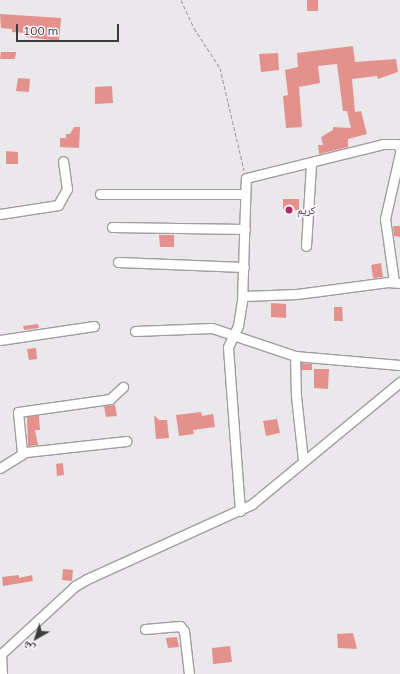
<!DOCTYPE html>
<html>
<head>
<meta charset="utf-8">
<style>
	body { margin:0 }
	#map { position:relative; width:400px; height:674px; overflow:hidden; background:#ebe8eb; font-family:Mulish,"Noto Naskh Arabic",sans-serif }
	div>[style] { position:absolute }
	.building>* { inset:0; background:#e4918d }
	.path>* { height:1px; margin-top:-0.5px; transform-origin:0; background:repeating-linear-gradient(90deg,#979597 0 4px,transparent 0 6px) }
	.roads { filter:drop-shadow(1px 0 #a09ca0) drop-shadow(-1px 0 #a09ca0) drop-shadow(0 1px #a09ca0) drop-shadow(0 -1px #a09ca0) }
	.minor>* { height:9px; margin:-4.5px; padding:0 4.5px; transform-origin:4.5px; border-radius:4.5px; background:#fff }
	.dots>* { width:11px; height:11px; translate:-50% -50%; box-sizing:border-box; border:2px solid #f9f5f9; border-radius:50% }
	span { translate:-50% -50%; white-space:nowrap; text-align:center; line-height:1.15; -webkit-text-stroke:3.5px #f9f5f9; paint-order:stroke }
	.poi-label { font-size:11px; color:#3d3c3d }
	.left { translate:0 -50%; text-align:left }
	.north { position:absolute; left:16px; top:618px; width:40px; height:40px; -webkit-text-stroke:3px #f9f5f9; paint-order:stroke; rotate:219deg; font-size:11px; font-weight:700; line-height:16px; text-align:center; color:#3d3c3d }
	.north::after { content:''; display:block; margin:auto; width:14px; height:18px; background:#3d3c3d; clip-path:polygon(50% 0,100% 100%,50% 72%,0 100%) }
	.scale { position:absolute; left:16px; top:24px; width:103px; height:18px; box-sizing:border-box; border:2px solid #3d3c3d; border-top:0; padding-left:5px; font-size:12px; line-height:14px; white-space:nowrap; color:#3d3c3d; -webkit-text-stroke:3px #f9f5f9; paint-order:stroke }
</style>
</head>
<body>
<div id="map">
	<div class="building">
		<div style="clip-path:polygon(307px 0,318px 0,318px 11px,307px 11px)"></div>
		<div style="clip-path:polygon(0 14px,61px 18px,59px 41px,25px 37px,25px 33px,12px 32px,12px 29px,1px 28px)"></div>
		<div style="clip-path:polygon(353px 46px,355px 62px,396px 59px,398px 72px,378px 79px,377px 76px,352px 79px,355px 112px,361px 111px,367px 134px,348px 139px,348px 147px,319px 154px,318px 145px,323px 145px,321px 137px,333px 130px,333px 127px,351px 128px,347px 111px,343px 111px,337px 64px,318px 66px,320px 83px,299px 87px,302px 127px,286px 128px,283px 96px,288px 95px,285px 70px,298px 67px,297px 53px)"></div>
		<div style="clip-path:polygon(1px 52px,16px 52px,15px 59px,0 59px)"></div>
		<div style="clip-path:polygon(278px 53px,279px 70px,261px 72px,259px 54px)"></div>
		<div style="clip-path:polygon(18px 78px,30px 79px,29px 92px,16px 91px)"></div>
		<div style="clip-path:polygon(112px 86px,113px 103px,95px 104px,95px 87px)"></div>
		<div style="clip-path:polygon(74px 127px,80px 127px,79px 148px,60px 147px,60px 138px,66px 138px,66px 134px,70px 134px)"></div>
		<div style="clip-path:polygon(6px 151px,18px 152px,18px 164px,6px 164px)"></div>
		<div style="clip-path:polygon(283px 199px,299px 199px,299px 210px,283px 210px)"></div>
		<div style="clip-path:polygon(393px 226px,400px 226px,400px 237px,394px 236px)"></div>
		<div style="clip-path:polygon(159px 235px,174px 235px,174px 247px,160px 247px)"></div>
		<div style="clip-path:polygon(381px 263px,383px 277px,373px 278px,371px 265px)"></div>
		<div style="clip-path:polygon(271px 303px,286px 304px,286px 318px,271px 317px)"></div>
		<div style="clip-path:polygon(334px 307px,342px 307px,343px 321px,334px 321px)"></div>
		<div style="clip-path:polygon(38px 324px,39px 328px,24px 330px,23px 326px)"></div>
		<div style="clip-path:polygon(36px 348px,37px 359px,29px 360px,27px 349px)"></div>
		<div style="clip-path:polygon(301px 363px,312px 364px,312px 370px,301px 370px)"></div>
		<div style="clip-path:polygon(314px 369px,329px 369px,328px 389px,314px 388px)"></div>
		<div style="clip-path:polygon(115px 405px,117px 416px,106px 417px,104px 406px)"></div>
		<div style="clip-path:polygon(201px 412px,202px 416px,213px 414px,215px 427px,193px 430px,194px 434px,179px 436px,176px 415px)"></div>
		<div style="clip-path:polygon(39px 415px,40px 430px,35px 430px,38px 445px,28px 446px,27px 417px)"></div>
		<div style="clip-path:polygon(154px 415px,159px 420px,167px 420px,169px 438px,156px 439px)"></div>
		<div style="clip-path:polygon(277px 419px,280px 433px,266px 436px,263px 421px)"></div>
		<div style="clip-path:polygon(63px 463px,64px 475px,57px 476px,56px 464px)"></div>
		<div style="clip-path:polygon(63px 569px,73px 570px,72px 581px,62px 580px)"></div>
		<div style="clip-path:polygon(19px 575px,19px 578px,32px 575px,33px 581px,3px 586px,2px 577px)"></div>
		<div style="clip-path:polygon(353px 633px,357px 649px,338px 648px,337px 634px)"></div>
		<div style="clip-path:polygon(177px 637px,179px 647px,168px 648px,166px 638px)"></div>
		<div style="clip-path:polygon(230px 646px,232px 662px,213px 664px,212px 648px)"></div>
	</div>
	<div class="path">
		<div style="left:181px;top:0;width:31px;rotate:65deg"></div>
		<div style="left:194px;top:28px;width:48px;rotate:57deg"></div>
		<div style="left:220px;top:68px;width:105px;rotate:76.8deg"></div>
	</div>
	<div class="roads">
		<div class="minor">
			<div style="left:100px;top:194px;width:145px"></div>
			<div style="left:0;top:214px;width:59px;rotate:-8.8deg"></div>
			<div style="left:58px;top:205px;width:18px;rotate:-61deg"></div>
			<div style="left:67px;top:189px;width:28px;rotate:-98deg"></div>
			<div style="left:112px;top:227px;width:133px;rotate:0.9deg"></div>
			<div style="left:306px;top:246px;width:82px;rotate:-86.5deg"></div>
			<div style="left:118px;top:262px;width:126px;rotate:2.3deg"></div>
			<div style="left:394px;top:282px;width:64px;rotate:-98.1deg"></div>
			<div style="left:385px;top:219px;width:68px;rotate:-77.2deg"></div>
			<div style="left:243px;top:296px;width:54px;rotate:-2.1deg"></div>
			<div style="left:297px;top:294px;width:92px;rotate:-7.5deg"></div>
			<div style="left:388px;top:282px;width:12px;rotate:5deg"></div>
			<div style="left:135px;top:331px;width:77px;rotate:-2.2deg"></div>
			<div style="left:212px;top:328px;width:88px;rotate:18.6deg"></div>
			<div style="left:295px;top:356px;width:40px;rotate:88.6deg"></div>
			<div style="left:296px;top:396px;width:64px;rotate:83.8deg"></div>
			<div style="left:0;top:340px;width:95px;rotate:-8.5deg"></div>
			<div style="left:295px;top:356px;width:105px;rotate:4.9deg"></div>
			<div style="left:22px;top:453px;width:41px;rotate:-95.6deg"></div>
			<div style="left:18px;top:412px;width:93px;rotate:-8deg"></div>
			<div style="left:110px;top:399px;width:18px;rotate:-43deg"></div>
			<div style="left:0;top:468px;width:31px;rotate:-32deg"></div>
			<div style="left:26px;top:452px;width:101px;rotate:-6.3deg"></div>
			<div style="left:240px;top:511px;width:164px;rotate:-94.2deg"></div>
			<div style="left:228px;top:347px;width:23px;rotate:-65deg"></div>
			<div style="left:238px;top:326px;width:24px;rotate:-81deg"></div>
			<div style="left:242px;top:302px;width:124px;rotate:-88.2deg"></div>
			<div style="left:246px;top:178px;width:141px;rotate:-13.9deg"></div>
			<div style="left:383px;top:144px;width:14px"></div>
			<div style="left:397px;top:144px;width:6px;rotate:59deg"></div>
			<div style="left:145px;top:629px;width:35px;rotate:-5deg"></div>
			<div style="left:180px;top:626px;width:6px;rotate:51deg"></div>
			<div style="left:184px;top:631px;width:43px;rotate:83.4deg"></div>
			<div style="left:1px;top:654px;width:20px;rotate:87deg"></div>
			<div style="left:0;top:655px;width:102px;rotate:-42.6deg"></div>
			<div style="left:75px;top:586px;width:14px;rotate:-30deg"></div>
			<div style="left:87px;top:579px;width:181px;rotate:-24.4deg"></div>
			<div style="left:252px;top:504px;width:192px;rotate:-39.5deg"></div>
		</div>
	</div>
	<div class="dots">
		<div style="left:289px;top:210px;background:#b22969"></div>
	</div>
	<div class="poi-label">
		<span class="left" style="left:297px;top:210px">كريم</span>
	</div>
	<div class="north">ش</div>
	<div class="scale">100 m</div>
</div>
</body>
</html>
